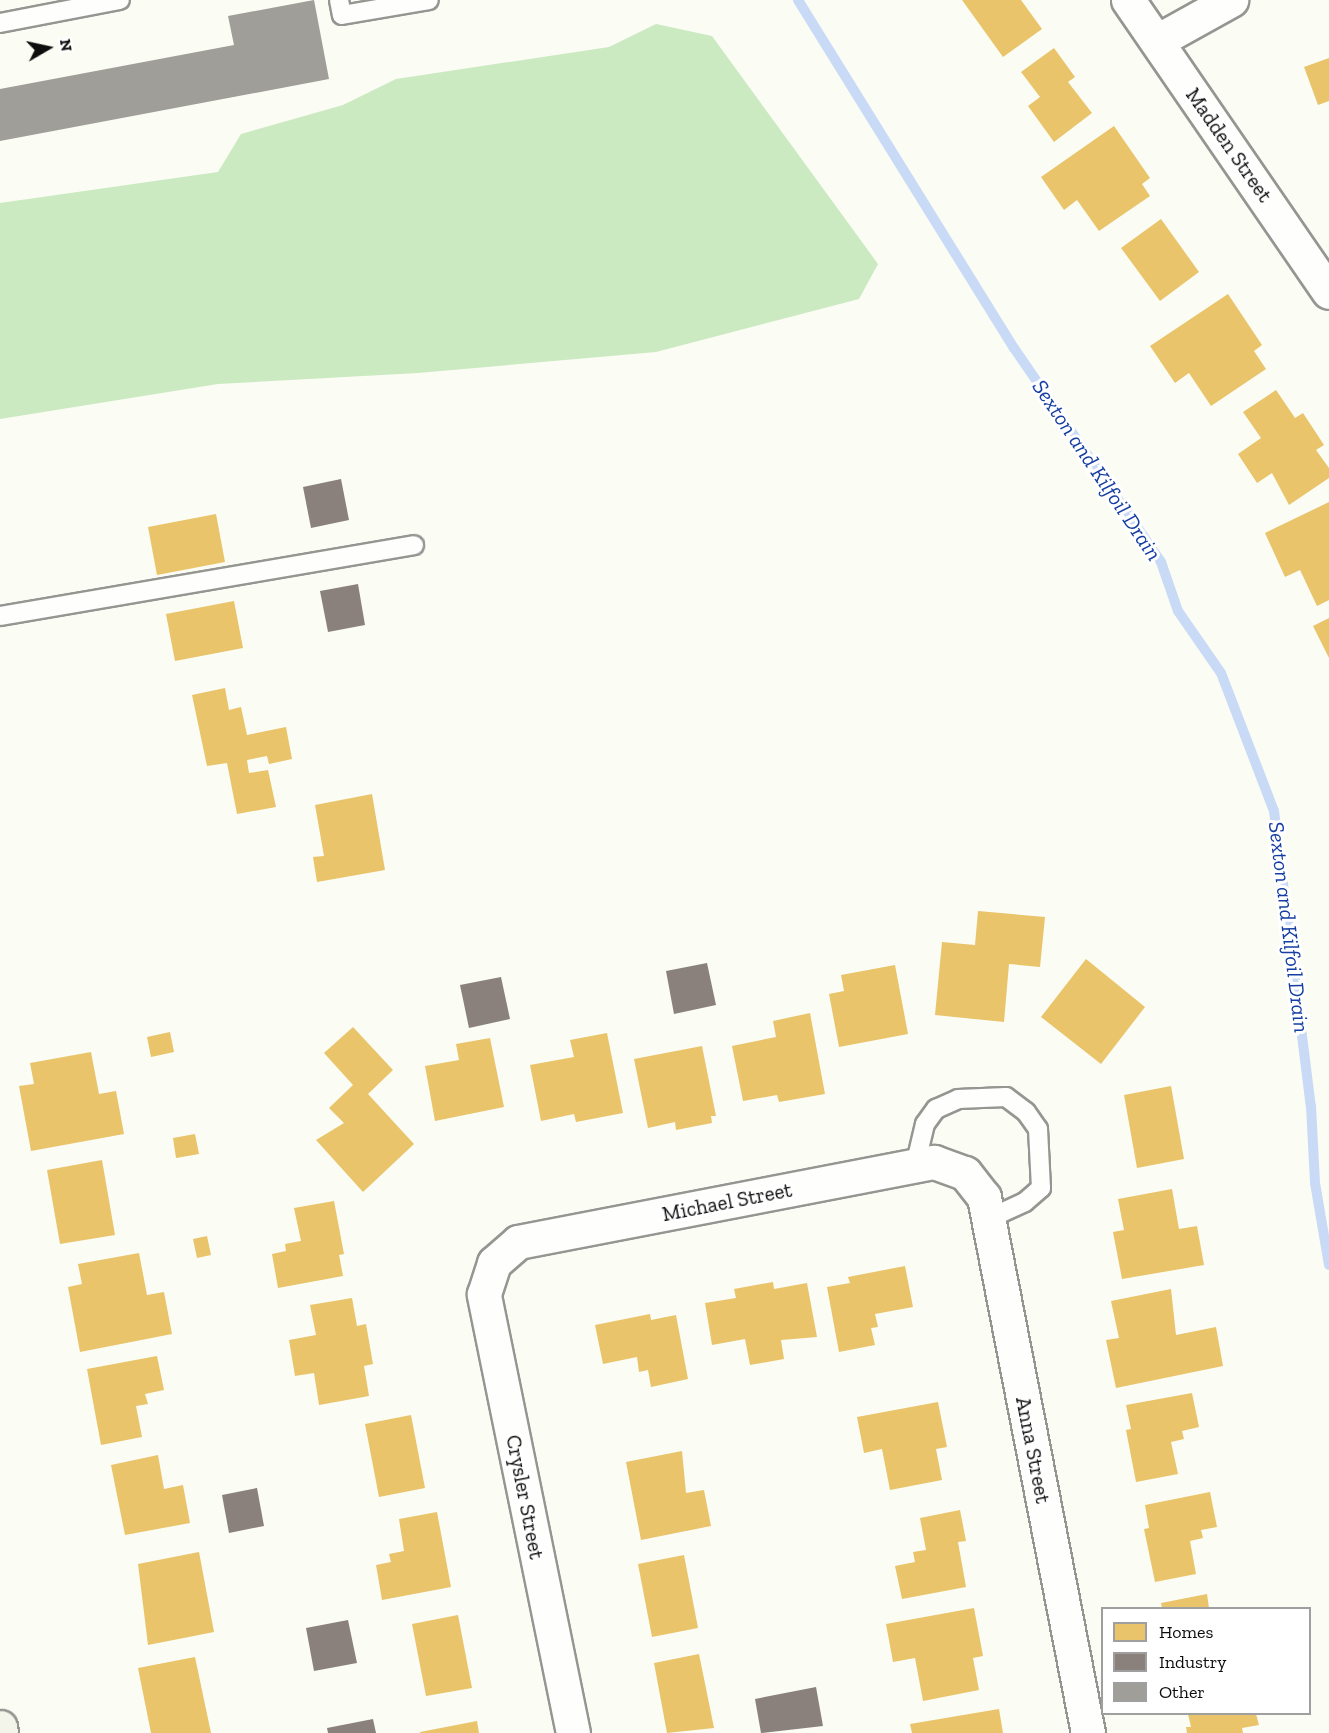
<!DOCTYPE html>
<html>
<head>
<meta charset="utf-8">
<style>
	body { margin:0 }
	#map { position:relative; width:1329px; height:1733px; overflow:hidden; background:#fbfcf4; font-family:"Zilla Slab",serif }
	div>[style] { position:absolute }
	.forest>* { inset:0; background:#cbeac1 }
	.homes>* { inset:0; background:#e9c46a }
	.industry>* { inset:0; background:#8a817c }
	.stream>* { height:10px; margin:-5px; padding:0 5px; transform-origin:5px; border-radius:5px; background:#c9daf6 }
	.building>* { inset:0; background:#9f9e99 }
	.roads { filter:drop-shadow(2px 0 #959592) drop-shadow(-2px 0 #959592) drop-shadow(0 2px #959592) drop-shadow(0 -2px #959592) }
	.lane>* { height:18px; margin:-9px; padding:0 9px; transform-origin:9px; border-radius:9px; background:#fefffd }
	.street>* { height:33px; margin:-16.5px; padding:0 16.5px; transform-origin:16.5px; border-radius:16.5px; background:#fefffd }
	.secondary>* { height:33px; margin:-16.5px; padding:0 16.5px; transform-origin:16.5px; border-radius:16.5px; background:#f3f5ea }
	span { translate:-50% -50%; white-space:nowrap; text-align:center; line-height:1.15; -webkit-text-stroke:6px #fff; paint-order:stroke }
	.street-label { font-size:21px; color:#0e0e0e }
	.water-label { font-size:22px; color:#153ea2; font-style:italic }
	.legend { position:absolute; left:1101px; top:1607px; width:210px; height:108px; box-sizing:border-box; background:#fff; border:2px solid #9f9f9f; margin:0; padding:8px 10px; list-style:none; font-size:18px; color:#0e0e0e }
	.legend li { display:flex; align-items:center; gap:12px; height:30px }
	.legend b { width:30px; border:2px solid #9f9f9f }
	.north { position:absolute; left:18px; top:18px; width:60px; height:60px; -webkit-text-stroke:4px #fff; paint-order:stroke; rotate:81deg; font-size:16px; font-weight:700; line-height:24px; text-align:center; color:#0e0e0e }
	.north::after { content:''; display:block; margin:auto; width:21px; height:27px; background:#0e0e0e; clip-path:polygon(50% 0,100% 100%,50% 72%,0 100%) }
</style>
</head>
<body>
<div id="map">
	<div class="forest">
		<div style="clip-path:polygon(656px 24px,712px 36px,878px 264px,859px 299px,656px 352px,418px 373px,218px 384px,0 419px,0 203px,218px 172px,241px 134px,343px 105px,396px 79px,609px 47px)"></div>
	</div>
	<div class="homes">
		<div style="clip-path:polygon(962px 0,1021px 0,1042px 29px,1003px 57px)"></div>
		<div style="clip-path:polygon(1054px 48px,1075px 77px,1068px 82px,1092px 113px,1054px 142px,1028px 106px,1040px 97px,1021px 72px)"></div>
		<div style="clip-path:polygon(1329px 58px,1329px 101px,1318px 105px,1304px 67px)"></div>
		<div style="clip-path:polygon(1114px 126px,1150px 178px,1142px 184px,1150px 196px,1099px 231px,1077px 200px,1064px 210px,1041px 177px)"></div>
		<div style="clip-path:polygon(1161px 219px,1199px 272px,1160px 301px,1121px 248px)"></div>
		<div style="clip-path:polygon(1228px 294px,1262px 345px,1254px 351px,1266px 369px,1211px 406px,1189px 373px,1175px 383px,1150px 346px)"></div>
		<div style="clip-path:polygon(1276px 390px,1295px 418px,1303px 413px,1324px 445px,1316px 450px,1329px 468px,1329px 478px,1289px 505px,1272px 473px,1257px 483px,1238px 454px,1261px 438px,1243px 412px)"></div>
		<div style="clip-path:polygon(1329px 502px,1329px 600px,1317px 606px,1300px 570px,1285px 577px,1265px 533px)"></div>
		<div style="clip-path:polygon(216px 514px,225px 562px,157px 575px,148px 527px)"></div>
		<div style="clip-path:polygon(234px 601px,243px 648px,175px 661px,166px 614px)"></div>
		<div style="clip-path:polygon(1329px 618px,1329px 658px,1313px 626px)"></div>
		<div style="clip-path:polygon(225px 688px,229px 710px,241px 707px,247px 735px,286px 727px,292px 759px,269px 764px,267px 756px,247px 760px,249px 773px,268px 770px,276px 807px,237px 814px,227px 763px,207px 766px,192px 695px)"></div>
		<div style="clip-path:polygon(372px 794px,385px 870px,317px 882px,313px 857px,324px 856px,315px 805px)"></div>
		<div style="clip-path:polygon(978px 911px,1045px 917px,1040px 967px,1009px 964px,1004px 1022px,935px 1015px,942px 942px,975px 945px)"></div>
		<div style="clip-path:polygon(1086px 959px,1145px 1007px,1101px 1064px,1041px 1017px)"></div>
		<div style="clip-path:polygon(895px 965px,908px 1034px,839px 1047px,829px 994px,844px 991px,841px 975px)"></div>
		<div style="clip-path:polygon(810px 1013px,825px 1094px,779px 1102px,777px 1095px,743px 1101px,732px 1046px,776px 1037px,773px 1021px)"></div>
		<div style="clip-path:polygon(353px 1027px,393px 1070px,368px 1094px,414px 1144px,363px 1192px,316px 1140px,344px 1123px,329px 1108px,353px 1085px,324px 1053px)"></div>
		<div style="clip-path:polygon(170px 1032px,174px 1052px,151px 1057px,147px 1037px)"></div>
		<div style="clip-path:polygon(607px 1033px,623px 1113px,576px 1122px,574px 1114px,541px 1121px,530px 1065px,574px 1057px,570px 1040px)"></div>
		<div style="clip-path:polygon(490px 1038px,504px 1107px,435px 1121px,425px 1066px,459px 1060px,456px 1044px)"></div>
		<div style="clip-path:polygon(702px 1046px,716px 1116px,711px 1116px,712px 1123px,676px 1130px,675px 1122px,648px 1128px,634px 1059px)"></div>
		<div style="clip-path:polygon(91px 1052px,99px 1094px,116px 1091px,124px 1134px,31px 1151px,19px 1086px,34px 1084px,30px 1063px)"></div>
		<div style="clip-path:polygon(1171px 1086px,1184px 1159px,1137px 1168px,1124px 1095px)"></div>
		<div style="clip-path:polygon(195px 1134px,199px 1154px,176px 1158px,173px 1138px)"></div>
		<div style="clip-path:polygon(102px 1160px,115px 1235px,60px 1244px,47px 1170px)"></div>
		<div style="clip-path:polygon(1172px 1189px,1179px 1229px,1197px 1226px,1204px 1265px,1122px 1279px,1113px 1232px,1124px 1230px,1118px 1199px)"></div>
		<div style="clip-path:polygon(334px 1201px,344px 1254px,339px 1255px,343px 1276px,278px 1288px,272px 1254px,286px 1251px,285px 1244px,301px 1241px,294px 1208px)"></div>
		<div style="clip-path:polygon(207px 1236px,211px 1255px,197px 1258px,193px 1239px)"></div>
		<div style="clip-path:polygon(139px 1253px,147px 1295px,164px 1292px,172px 1334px,80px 1352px,68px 1287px,82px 1284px,78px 1264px)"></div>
		<div style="clip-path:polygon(905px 1266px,913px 1307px,875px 1314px,878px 1327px,871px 1328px,875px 1345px,839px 1352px,827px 1287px,850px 1283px,848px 1277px)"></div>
		<div style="clip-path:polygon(773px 1282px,774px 1289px,807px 1283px,817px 1337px,781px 1340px,784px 1359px,750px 1365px,745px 1339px,712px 1345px,705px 1303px,736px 1298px,734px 1289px)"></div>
		<div style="clip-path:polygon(1171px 1289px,1176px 1335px,1216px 1327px,1223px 1366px,1116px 1388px,1106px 1340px,1119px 1338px,1111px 1301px)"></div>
		<div style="clip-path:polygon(352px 1298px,357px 1326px,366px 1324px,373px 1364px,364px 1366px,369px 1396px,319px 1405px,314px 1373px,295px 1376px,289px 1340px,316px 1335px,310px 1305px)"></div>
		<div style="clip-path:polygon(650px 1314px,651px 1320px,676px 1315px,688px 1379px,651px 1387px,648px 1370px,639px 1372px,637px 1357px,603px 1364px,595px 1325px)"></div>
		<div style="clip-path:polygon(157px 1356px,164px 1390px,145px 1394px,148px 1404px,136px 1406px,142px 1437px,101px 1445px,87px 1369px)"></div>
		<div style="clip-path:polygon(1192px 1393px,1199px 1427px,1182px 1431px,1184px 1439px,1171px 1442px,1178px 1474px,1136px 1482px,1126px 1430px,1131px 1429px,1126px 1405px)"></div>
		<div style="clip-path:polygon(938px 1402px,947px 1447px,936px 1449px,942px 1480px,890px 1490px,882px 1449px,864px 1453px,857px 1417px)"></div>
		<div style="clip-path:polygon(411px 1415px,425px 1488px,379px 1497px,365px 1424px)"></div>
		<div style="clip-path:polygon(682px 1451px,686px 1493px,704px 1490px,711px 1526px,641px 1540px,626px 1462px)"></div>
		<div style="clip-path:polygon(158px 1455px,164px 1489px,183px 1485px,190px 1523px,125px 1535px,111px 1465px)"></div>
		<div style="clip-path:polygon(1210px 1492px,1217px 1527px,1201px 1530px,1203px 1538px,1190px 1541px,1196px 1574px,1155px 1582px,1144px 1529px,1149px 1528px,1145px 1505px)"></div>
		<div style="clip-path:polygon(960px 1510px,966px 1541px,958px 1542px,966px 1587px,902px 1599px,895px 1566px,915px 1562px,913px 1552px,926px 1550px,920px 1518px)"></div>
		<div style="clip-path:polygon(437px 1512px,451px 1587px,382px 1600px,376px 1565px,391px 1562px,389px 1554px,404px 1551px,399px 1519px)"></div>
		<div style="clip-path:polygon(199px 1552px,214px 1632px,148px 1645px,138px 1564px)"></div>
		<div style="clip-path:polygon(684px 1555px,698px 1628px,652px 1637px,638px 1564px)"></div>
		<div style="clip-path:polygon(1207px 1594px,1209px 1608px,1162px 1608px,1161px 1603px)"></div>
		<div style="clip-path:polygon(974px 1608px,983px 1656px,973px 1658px,979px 1690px,923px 1701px,915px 1658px,893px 1662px,886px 1624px)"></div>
		<div style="clip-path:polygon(458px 1615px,472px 1688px,426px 1696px,412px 1624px)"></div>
		<div style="clip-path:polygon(699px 1654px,714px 1728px,667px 1733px,654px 1663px)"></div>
		<div style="clip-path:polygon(195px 1657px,211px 1733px,151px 1733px,138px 1668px)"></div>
		<div style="clip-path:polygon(999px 1709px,1003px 1733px,912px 1733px,910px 1724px)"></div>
		<div style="clip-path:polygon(1188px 1714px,1256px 1714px,1259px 1725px,1242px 1728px,1243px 1733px,1187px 1733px,1186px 1727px,1191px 1727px)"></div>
		<div style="clip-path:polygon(477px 1721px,479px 1733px,420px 1733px,420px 1732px)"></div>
	</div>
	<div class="industry">
		<div style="clip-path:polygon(341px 479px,349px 520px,311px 528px,303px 487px)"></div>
		<div style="clip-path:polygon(358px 584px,365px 625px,328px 632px,320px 591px)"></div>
		<div style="clip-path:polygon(707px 963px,716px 1005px,674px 1014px,666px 971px)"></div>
		<div style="clip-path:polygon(501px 977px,510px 1019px,469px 1028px,460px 985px)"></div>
		<div style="clip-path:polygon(257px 1488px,264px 1526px,229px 1533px,222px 1495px)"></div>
		<div style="clip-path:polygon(348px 1620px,357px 1663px,314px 1671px,306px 1628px)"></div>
		<div style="clip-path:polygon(816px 1687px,823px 1726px,761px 1733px,755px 1699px)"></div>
		<div style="clip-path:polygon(373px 1719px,376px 1733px,328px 1733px,327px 1728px)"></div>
	</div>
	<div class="stream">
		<div style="left:798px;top:0;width:410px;rotate:58.2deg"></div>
		<div style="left:1014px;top:348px;width:260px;rotate:55.5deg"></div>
		<div style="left:1161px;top:562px;width:52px;rotate:70.9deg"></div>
		<div style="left:1178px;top:611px;width:75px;rotate:55.3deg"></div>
		<div style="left:1221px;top:673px;width:148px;rotate:69deg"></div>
		<div style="left:1274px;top:811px;width:297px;rotate:82.9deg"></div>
		<div style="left:1311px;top:1106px;width:77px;rotate:87deg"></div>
		<div style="left:1315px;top:1183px;width:83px;rotate:80.3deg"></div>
	</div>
	<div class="building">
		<div style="clip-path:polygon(314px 0,329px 79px,0 141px,0 89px,234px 45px,228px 16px)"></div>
	</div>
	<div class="roads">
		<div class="lane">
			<div style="left:339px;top:0;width:15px;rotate:79deg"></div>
			<div style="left:342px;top:15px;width:88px;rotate:-9.8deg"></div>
			<div style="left:0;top:23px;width:122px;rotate:-10.9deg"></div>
			<div style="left:0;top:616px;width:420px;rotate:-9.7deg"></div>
			<div style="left:915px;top:1166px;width:43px;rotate:-76.6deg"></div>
			<div style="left:925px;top:1124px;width:19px;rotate:-54deg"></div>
			<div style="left:936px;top:1109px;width:24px;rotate:-24deg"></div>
			<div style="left:958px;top:1099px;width:48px;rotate:-2.4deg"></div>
			<div style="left:1006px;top:1097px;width:25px;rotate:37deg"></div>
			<div style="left:1026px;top:1112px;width:21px;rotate:55deg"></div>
			<div style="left:1038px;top:1129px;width:59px;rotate:87.1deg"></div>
			<div style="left:1041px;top:1188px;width:21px;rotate:139deg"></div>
			<div style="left:1025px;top:1202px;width:41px;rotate:155.3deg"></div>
		</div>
		<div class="street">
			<div style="left:1128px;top:0;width:354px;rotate:55.5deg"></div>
			<div style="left:1157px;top:41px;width:85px;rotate:-29deg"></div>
			<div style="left:573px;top:1733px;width:448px;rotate:-101.5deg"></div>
			<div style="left:484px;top:1294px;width:33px;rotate:-72deg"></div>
			<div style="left:494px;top:1263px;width:32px;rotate:-41deg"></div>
			<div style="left:518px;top:1242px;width:424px;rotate:-10.9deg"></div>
			<div style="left:934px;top:1162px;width:33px;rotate:20deg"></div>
			<div style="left:965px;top:1173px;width:31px;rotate:52deg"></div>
			<div style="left:984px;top:1197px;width:546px;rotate:79.02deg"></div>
		</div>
		<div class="secondary">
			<div style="left:0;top:1727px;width:6px;rotate:81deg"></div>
		</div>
	</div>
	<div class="street-label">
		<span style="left:1229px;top:145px;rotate:55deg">Madden Street</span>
		<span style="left:727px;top:1202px;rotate:-11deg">Michael Street</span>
		<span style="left:1033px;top:1450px;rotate:79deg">Anna Street</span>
		<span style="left:525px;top:1497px;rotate:79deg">Crysler Street</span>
	</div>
	<div class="water-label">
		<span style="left:1097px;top:470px;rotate:56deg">Sexton and Kilfoil Drain</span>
		<span style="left:1289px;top:927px;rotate:83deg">Sexton and Kilfoil Drain</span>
	</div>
	<ul class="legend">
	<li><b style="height:16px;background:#e9c46a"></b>Homes</li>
	<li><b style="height:16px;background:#8a817c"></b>Industry</li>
	<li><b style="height:16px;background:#9f9e99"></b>Other</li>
	</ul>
	<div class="north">N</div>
</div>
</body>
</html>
